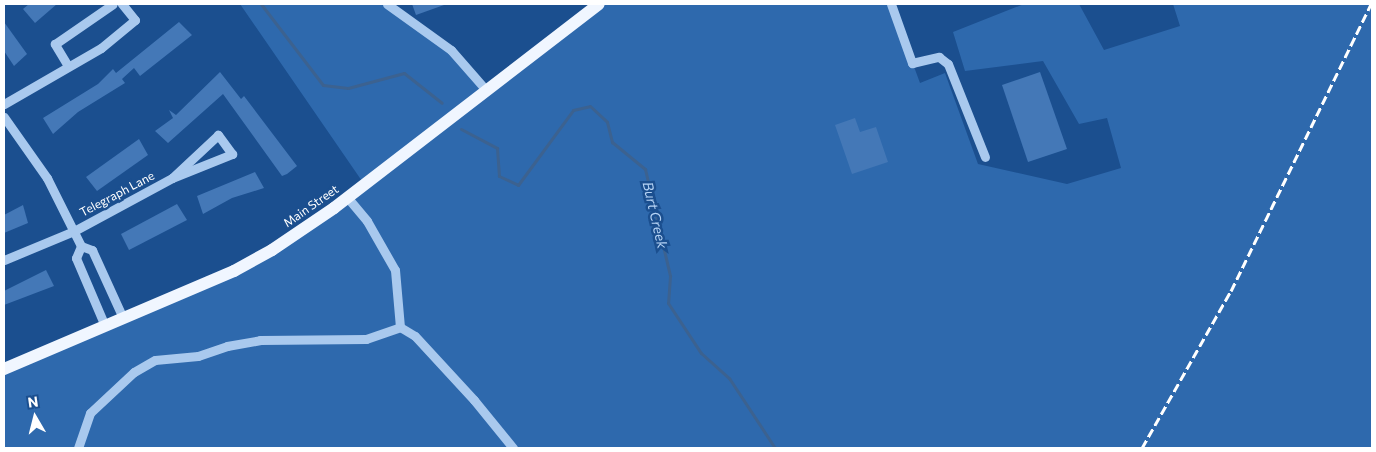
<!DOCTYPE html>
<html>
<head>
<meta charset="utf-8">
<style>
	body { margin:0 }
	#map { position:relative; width:1376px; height:452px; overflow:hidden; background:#1b4f8f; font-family:Commissioner,sans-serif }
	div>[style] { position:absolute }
	.green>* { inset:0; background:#2e69ad }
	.stream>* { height:3px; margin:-1.5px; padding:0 1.5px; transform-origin:1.5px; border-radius:1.5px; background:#3c6290 }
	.building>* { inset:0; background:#4478b7 }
	.minor>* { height:9px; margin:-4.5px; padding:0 4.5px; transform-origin:4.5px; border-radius:4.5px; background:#a9c9ee }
	.major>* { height:12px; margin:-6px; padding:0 6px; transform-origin:6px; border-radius:6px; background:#f0f6ff }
	.rail>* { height:3px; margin-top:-1.5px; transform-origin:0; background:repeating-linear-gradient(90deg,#fff 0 9px,transparent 0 13px) }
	span { translate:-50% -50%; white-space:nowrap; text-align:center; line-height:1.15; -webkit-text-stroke:5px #1b4f8f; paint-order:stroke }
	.street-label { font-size:12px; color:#fff }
	.water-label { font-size:14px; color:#b5d3f5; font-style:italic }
	.frame { position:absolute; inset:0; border:5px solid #fff; pointer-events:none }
	.north { position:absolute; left:10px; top:392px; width:50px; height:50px; -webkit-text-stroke:4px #1b4f8f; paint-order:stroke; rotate:352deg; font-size:14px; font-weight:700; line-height:20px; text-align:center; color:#fff }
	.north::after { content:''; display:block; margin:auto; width:18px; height:22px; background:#fff; clip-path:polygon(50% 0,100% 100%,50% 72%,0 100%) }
</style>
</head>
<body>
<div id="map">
	<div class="green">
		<div style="clip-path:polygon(240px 4px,387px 4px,451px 50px,486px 90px,597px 4px,891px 4px,920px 83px,945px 73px,978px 164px,1067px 184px,1121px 168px,1107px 118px,1079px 124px,1043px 61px,965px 71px,953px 32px,1024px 4px,1079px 4px,1104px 50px,1180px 26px,1173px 4px,1372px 4px,1372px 448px,4px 448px,4px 369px,272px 250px,364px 184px)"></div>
	</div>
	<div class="stream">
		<div style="left:261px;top:4px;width:102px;rotate:52.6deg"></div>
		<div style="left:323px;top:85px;width:25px;rotate:7deg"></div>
		<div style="left:348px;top:88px;width:58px;rotate:-15deg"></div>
		<div style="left:404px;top:73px;width:48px;rotate:38.3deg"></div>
		<div style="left:461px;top:129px;width:41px;rotate:27.8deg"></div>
		<div style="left:497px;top:148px;width:28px;rotate:86deg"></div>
		<div style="left:499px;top:176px;width:21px;rotate:25deg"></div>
		<div style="left:518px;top:185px;width:93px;rotate:-53.7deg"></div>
		<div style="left:573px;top:110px;width:17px;rotate:-13deg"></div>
		<div style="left:590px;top:106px;width:23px;rotate:43deg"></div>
		<div style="left:607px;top:122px;width:21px;rotate:76deg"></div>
		<div style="left:612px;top:142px;width:43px;rotate:39.3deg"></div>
		<div style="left:645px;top:169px;width:110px;rotate:76.8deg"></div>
		<div style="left:670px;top:276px;width:27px;rotate:94deg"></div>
		<div style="left:668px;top:303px;width:60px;rotate:56.6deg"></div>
		<div style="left:701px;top:353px;width:38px;rotate:42deg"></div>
		<div style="left:729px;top:378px;width:84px;rotate:56.7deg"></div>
	</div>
	<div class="building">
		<div style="clip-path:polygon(29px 4px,57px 4px,35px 23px,23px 9px)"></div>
		<div style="clip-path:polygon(412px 4px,443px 4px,444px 5px,416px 15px)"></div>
		<div style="clip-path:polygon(4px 22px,27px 54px,14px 66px,4px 51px)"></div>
		<div style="clip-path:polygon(179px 22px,192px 35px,140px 76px,134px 68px,122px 79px,125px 83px,78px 112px,53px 134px,43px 118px,98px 84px,113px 69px,116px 73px)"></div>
		<div style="clip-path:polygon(220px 72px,241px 99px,244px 96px,297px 166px,287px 174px,282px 176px,223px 94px,168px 143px,155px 131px,173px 118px,169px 110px,176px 115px)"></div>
		<div style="clip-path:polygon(1040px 72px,1067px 149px,1028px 162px,1002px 85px)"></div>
		<div style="clip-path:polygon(855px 118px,860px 132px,876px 127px,888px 162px,852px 174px,835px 125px)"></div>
		<div style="clip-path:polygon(139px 139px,148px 155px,97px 191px,86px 177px)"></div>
		<div style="clip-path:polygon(255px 172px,264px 188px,232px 198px,203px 214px,197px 196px)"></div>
		<div style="clip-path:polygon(177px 204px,187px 220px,129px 250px,121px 234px)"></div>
		<div style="clip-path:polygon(23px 205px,28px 223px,4px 233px,4px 215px)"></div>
		<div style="clip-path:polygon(46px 270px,54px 286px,4px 305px,4px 291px)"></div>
	</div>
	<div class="minor">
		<div style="left:387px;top:4px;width:79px;rotate:35.7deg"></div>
		<div style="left:451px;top:50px;width:53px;rotate:48.8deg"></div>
		<div style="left:891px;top:4px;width:63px;rotate:70.4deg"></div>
		<div style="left:912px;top:63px;width:28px;rotate:-13deg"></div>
		<div style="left:939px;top:57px;width:11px;rotate:38deg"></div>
		<div style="left:948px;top:64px;width:100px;rotate:68.3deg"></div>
		<div style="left:68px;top:66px;width:26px;rotate:-121deg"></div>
		<div style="left:55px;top:44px;width:70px;rotate:-34.6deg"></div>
		<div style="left:4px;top:104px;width:112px;rotate:-30deg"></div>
		<div style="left:101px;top:48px;width:44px;rotate:-39.5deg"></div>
		<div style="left:135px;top:20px;width:21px;rotate:-129deg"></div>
		<div style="left:4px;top:117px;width:75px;rotate:54.8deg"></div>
		<div style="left:47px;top:178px;width:76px;rotate:63.4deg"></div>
		<div style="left:347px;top:197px;width:31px;rotate:50deg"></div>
		<div style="left:367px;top:221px;width:56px;rotate:60.3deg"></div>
		<div style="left:395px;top:270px;width:57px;rotate:85deg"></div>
		<div style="left:4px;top:260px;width:76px;rotate:-22.5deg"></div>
		<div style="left:74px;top:231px;width:111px;rotate:-28.4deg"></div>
		<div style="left:172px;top:178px;width:65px;rotate:-21.8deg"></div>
		<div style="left:232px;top:154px;width:24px;rotate:-126deg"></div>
		<div style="left:218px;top:135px;width:63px;rotate:136.9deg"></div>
		<div style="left:105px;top:326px;width:74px;rotate:-113.1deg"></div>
		<div style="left:76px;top:258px;width:13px;rotate:-67deg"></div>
		<div style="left:81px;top:246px;width:12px;rotate:20deg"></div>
		<div style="left:92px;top:250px;width:75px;rotate:65.5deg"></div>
		<div style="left:78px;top:448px;width:37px;rotate:-71deg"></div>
		<div style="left:90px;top:413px;width:60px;rotate:-43deg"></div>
		<div style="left:134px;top:372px;width:24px;rotate:-30deg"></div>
		<div style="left:155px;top:360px;width:43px;rotate:-5.3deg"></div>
		<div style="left:198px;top:356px;width:31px;rotate:-19deg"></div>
		<div style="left:227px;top:346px;width:34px;rotate:-10deg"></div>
		<div style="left:260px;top:340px;width:106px;rotate:-0.5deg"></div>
		<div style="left:366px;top:339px;width:36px;rotate:-19deg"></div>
		<div style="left:400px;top:327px;width:17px;rotate:31deg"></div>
		<div style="left:415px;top:336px;width:87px;rotate:47.3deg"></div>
		<div style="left:474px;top:400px;width:62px;rotate:50.9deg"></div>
	</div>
	<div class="major">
		<div style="left:4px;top:369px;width:250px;rotate:-23.1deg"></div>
		<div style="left:234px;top:271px;width:43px;rotate:-28.9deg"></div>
		<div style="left:272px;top:250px;width:75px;rotate:-34.1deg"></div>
		<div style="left:334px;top:208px;width:334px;rotate:-37.6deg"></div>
	</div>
	<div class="rail">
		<div style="left:1142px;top:448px;width:180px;rotate:-60.5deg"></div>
		<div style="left:1231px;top:291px;width:319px;rotate:-64deg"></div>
	</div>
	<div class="street-label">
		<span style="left:117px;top:194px;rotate:-28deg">Telegraph Lane</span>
		<span style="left:311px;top:206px;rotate:-35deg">Main Street</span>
	</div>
	<div class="water-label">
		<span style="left:655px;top:215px;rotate:77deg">Burt Creek</span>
	</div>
	<div class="frame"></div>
	<div class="north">N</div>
</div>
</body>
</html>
